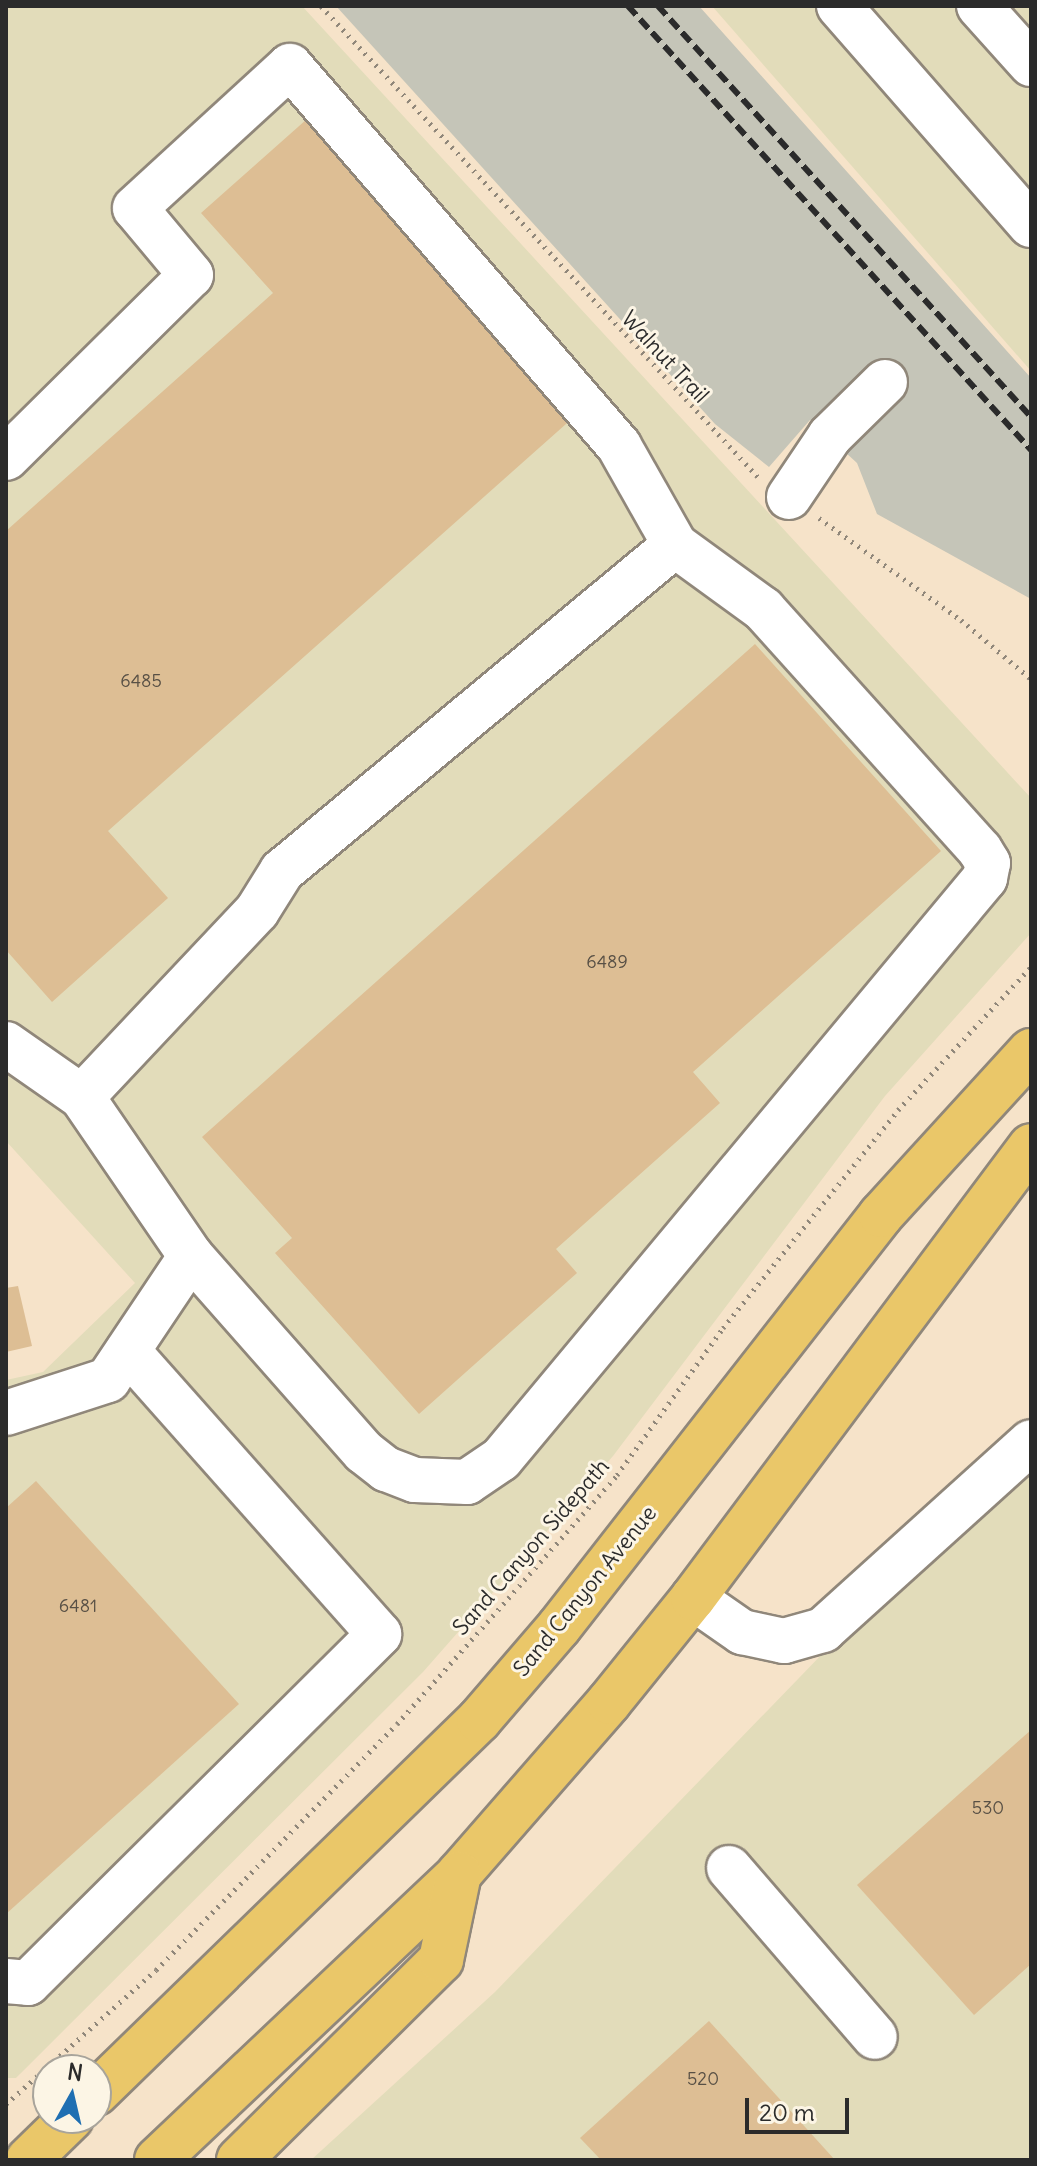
<!DOCTYPE html>
<html>
<head>
<meta charset="utf-8">
<style>
	body { margin:0 }
	#map { position:relative; width:1037px; height:2166px; overflow:hidden; background:#f6e3c9; font-family:Delius,sans-serif }
	div>[style] { position:absolute }
	.built>* { inset:0; background:#e2dcba }
	.industrial>* { inset:0; background:#c5c5b8 }
	.building>* { inset:0; background:#ddbe94 }
	.path>* { height:5px; margin-top:-2.5px; transform-origin:0; background:repeating-linear-gradient(90deg,#90877a 0 2px,transparent 0 8px) }
	.roads { filter:drop-shadow(2px 0 #90877a) drop-shadow(-2px 0 #90877a) drop-shadow(0 2px #90877a) drop-shadow(0 -2px #90877a) }
	.minor>* { height:44px; margin:-22px; padding:0 22px; transform-origin:22px; border-radius:22px; background:#fff }
	.major>* { height:44px; margin:-22px; padding:0 22px; transform-origin:22px; border-radius:22px; background:#eac769 }
	.rail>* { height:6px; margin-top:-3px; transform-origin:0; background:repeating-linear-gradient(90deg,#2b2b2b 0 12px,transparent 0 18px) }
	span { translate:-50% -50%; white-space:nowrap; text-align:center; line-height:1.15; -webkit-text-stroke:6px #fcf5e5; paint-order:stroke }
	.number-label { font-size:18px; color:#585045 }
	.number-label span { -webkit-text-stroke-width:0 }
	.street-label { font-size:22px; color:#2b2b2b }
	.frame { position:absolute; inset:0; border:8px solid #2b2b2b; pointer-events:none }
	.north { position:absolute; left:32px; top:2054px; width:80px; height:80px; box-sizing:border-box; background:#fcf5e5; border:2px solid #a8a49b; border-radius:50%; rotate:8deg; font-size:22px; font-weight:700; line-height:32px; text-align:center; color:#2b2b2b }
	.north::after { content:''; display:block; margin:auto; width:28px; height:36px; background:#1f6fb2; clip-path:polygon(50% 0,100% 100%,50% 72%,0 100%) }
	.scale { position:absolute; left:745px; top:2098px; width:104px; height:36px; box-sizing:border-box; border:4px solid #2b2b2b; border-top:0; padding-left:10px; font-size:24px; line-height:28px; white-space:nowrap; color:#2b2b2b; -webkit-text-stroke:6px #fcf5e5; paint-order:stroke }
</style>
</head>
<body>
<div id="map">
	<div class="built">
		<div style="clip-path:polygon(6px 6px,302px 6px,1031px 798px,1031px 933px,885px 1096px,613px 1456px,423px 1672px,16px 2078px,6px 2078px,6px 1380px,43px 1372px,135px 1283px,6px 1141px)"></div>
		<div style="clip-path:polygon(712px 6px,1031px 6px,1031px 371px)"></div>
		<div style="clip-path:polygon(1031px 1464px,1031px 2160px,311px 2160px,495px 1992px,827px 1649px)"></div>
	</div>
	<div class="industrial">
		<div style="clip-path:polygon(336px 6px,699px 6px,1031px 378px,1031px 599px,877px 514px,857px 463px,810px 420px,769px 467px,715px 424px)"></div>
	</div>
	<div class="building">
		<div style="clip-path:polygon(307px 119px,575px 416px,108px 831px,168px 898px,52px 1002px,6px 950px,6px 531px,273px 293px,201px 213px)"></div>
		<div style="clip-path:polygon(755px 644px,941px 851px,693px 1072px,720px 1103px,556px 1249px,577px 1273px,419px 1414px,275px 1253px,292px 1238px,202px 1137px)"></div>
		<div style="clip-path:polygon(18px 1286px,32px 1346px,6px 1352px,6px 1288px)"></div>
		<div style="clip-path:polygon(36px 1481px,239px 1704px,6px 1914px,6px 1508px)"></div>
		<div style="clip-path:polygon(1031px 1730px,1031px 1964px,974px 2015px,857px 1885px)"></div>
		<div style="clip-path:polygon(709px 2021px,835px 2160px,601px 2160px,580px 2138px)"></div>
	</div>
	<div class="path">
		<div style="left:321px;top:6px;width:643px;rotate:47.14deg"></div>
		<div style="left:819px;top:518px;width:175px;rotate:35.7deg"></div>
		<div style="left:961px;top:620px;width:92px;rotate:40.1deg"></div>
		<div style="left:6px;top:2104px;width:201px;rotate:-41.8deg"></div>
		<div style="left:156px;top:1970px;width:344px;rotate:-45.6deg"></div>
		<div style="left:397px;top:1724px;width:332px;rotate:-48.5deg"></div>
		<div style="left:617px;top:1475px;width:181px;rotate:-54.2deg"></div>
		<div style="left:723px;top:1328px;width:280px;rotate:-51.2deg"></div>
		<div style="left:898px;top:1110px;width:195px;rotate:-47.1deg"></div>
	</div>
	<div class="roads">
		<div class="minor">
			<div style="left:839px;top:6px;width:291px;rotate:48.8deg"></div>
			<div style="left:979px;top:6px;width:78px;rotate:48.1deg"></div>
			<div style="left:6px;top:458px;width:260px;rotate:-44.7deg"></div>
			<div style="left:191px;top:275px;width:87px;rotate:-129.9deg"></div>
			<div style="left:135px;top:208px;width:210px;rotate:-42.5deg"></div>
			<div style="left:290px;top:66px;width:503px;rotate:49.11deg"></div>
			<div style="left:619px;top:446px;width:114px;rotate:60.5deg"></div>
			<div style="left:675px;top:545px;width:511px;rotate:140.32deg"></div>
			<div style="left:282px;top:871px;width:47px;rotate:122deg"></div>
			<div style="left:257px;top:911px;width:255px;rotate:133.3deg"></div>
			<div style="left:789px;top:497px;width:73px;rotate:-56.1deg"></div>
			<div style="left:830px;top:436px;width:77px;rotate:-44.5deg"></div>
			<div style="left:6px;top:1044px;width:93px;rotate:34.9deg"></div>
			<div style="left:82px;top:1097px;width:193px;rotate:55.6deg"></div>
			<div style="left:191px;top:1256px;width:149px;rotate:123.8deg"></div>
			<div style="left:108px;top:1380px;width:107px;rotate:162.1deg"></div>
			<div style="left:191px;top:1256px;width:261px;rotate:48.6deg"></div>
			<div style="left:364px;top:1452px;width:28px;rotate:38deg"></div>
			<div style="left:386px;top:1469px;width:31px;rotate:21deg"></div>
			<div style="left:415px;top:1480px;width:52px;rotate:2.2deg"></div>
			<div style="left:467px;top:1482px;width:41px;rotate:-34.1deg"></div>
			<div style="left:501px;top:1459px;width:756px;rotate:-50.2deg"></div>
			<div style="left:985px;top:878px;width:15px;rotate:-79deg"></div>
			<div style="left:988px;top:863px;width:15px;rotate:-122deg"></div>
			<div style="left:980px;top:850px;width:324px;rotate:-132deg"></div>
			<div style="left:763px;top:609px;width:109px;rotate:-144deg"></div>
			<div style="left:693px;top:1598px;width:60px;rotate:34.8deg"></div>
			<div style="left:742px;top:1632px;width:43px;rotate:12.1deg"></div>
			<div style="left:784px;top:1641px;width:41px;rotate:-15.8deg"></div>
			<div style="left:823px;top:1630px;width:280px;rotate:-42.1deg"></div>
			<div style="left:729px;top:1868px;width:223px;rotate:49.2deg"></div>
			<div style="left:6px;top:1981px;width:22px;rotate:5deg"></div>
			<div style="left:28px;top:1983px;width:495px;rotate:-44.8deg"></div>
			<div style="left:379px;top:1634px;width:378px;rotate:-131.6deg"></div>
		</div>
		<div class="major">
			<div style="left:96px;top:2093px;width:535px;rotate:-44.24deg"></div>
			<div style="left:479px;top:1720px;width:123px;rotate:-49.3deg"></div>
			<div style="left:559px;top:1627px;width:523px;rotate:-51.99deg"></div>
			<div style="left:881px;top:1215px;width:222px;rotate:-47.6deg"></div>
			<div style="left:28px;top:2160px;width:60px;rotate:-44.3deg"></div>
			<div style="left:157px;top:2160px;width:416px;rotate:-43.4deg"></div>
			<div style="left:459px;top:1874px;width:228px;rotate:-48.9deg"></div>
			<div style="left:609px;top:1702px;width:134px;rotate:-51.1deg"></div>
			<div style="left:693px;top:1598px;width:564px;rotate:-53.21deg"></div>
			<div style="left:239px;top:2160px;width:284px;rotate:-44.7deg"></div>
			<div style="left:441px;top:1960px;width:88px;rotate:-78.2deg"></div>
		</div>
	</div>
	<div class="rail">
		<div style="left:628px;top:6px;width:600px;rotate:47.77deg"></div>
		<div style="left:658px;top:6px;width:555px;rotate:47.77deg"></div>
	</div>
	<div class="number-label">
		<span style="left:141px;top:681px">6485</span>
		<span style="left:607px;top:962px">6489</span>
		<span style="left:78px;top:1606px">6481</span>
		<span style="left:988px;top:1808px">530</span>
		<span style="left:703px;top:2079px">520</span>
	</div>
	<div class="street-label">
		<span style="left:665px;top:357px;rotate:47deg">Walnut Trail</span>
		<span style="left:531px;top:1547px;rotate:-49deg">Sand Canyon Sidepath</span>
		<span style="left:585px;top:1591px;rotate:-51deg">Sand Canyon Avenue</span>
	</div>
	<div class="frame"></div>
	<div class="north">N</div>
	<div class="scale">20 m</div>
</div>
</body>
</html>
